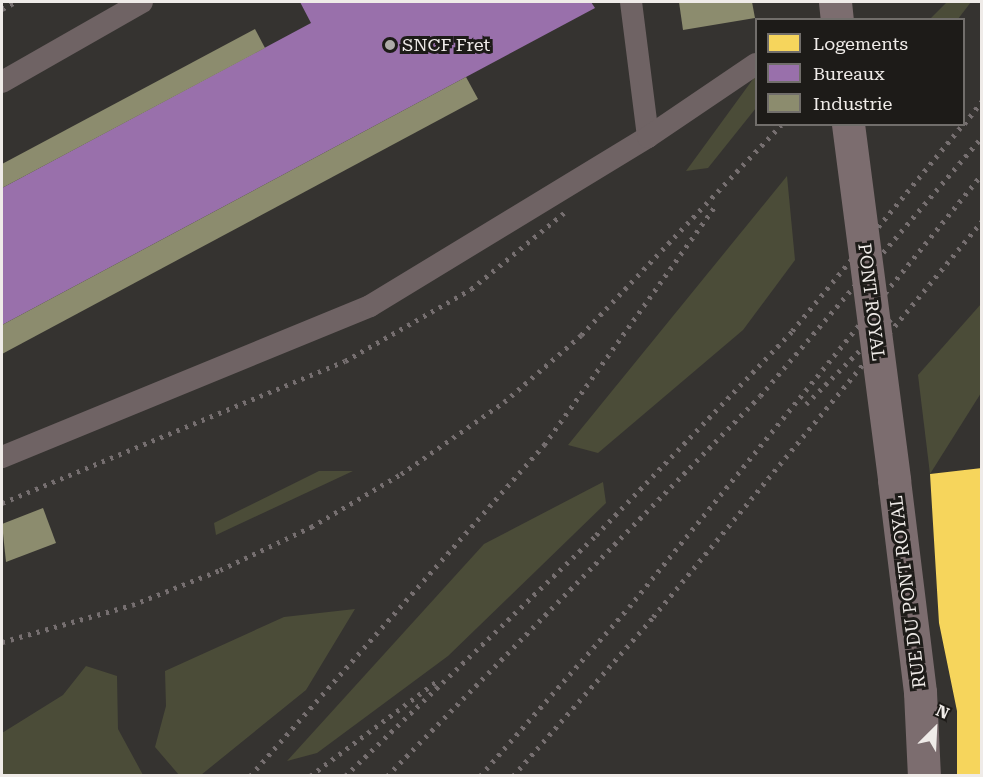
<!DOCTYPE html>
<html>
<head>
<meta charset="utf-8">
<style>
	body { margin:0 }
	#map { position:relative; width:983px; height:777px; overflow:hidden; background:#353330; font-family:"Roboto Serif",serif }
	div>[style] { position:absolute }
	.green>* { inset:0; background:#4b4c38 }
	.homes>* { inset:0; background:#f6d55c }
	.offices>* { inset:0; background:#9970ab }
	.industry>* { inset:0; background:#8c8c6e }
	.lane>* { height:22px; margin:-11px; padding:0 11px; transform-origin:11px; border-radius:11px; background:#6f6364 }
	.secondary>* { height:33px; margin:-16.5px; padding:0 16.5px; transform-origin:16.5px; border-radius:16.5px; background:#7c6d6f }
	.rail>* { height:4.5px; margin-top:-2.25px; transform-origin:0; background:repeating-linear-gradient(90deg,#766f70 0 3px,transparent 0 9px) }
	.secondary-bridge>* { height:33px; margin:-16.5px; padding:0 16.5px; transform-origin:16.5px; border-radius:16.5px; background:#7c6d6f }
	.dots>* { width:16px; height:16px; translate:-50% -50%; box-sizing:border-box; border:3px solid #1d1b18; border-radius:50% }
	span { translate:-50% -50%; white-space:nowrap; text-align:center; line-height:1.15; -webkit-text-stroke:6px #1d1b18; paint-order:stroke }
	.poi-label { font-size:18px; color:#efebe8 }
	.left { translate:0 -50%; text-align:left }
	.street-label { font-size:18px; color:#efebe8 }
	.frame { position:absolute; inset:0; border:3px solid #efebe8; pointer-events:none }
	.legend { position:absolute; left:755px; top:18px; width:210px; height:108px; box-sizing:border-box; background:#1d1b18; border:2px solid #716e6b; margin:0; padding:8px 10px; list-style:none; font-size:18px; color:#efebe8 }
	.legend li { display:flex; align-items:center; gap:12px; height:30px }
	.legend b { width:30px; border:2px solid #716e6b }
	.north { position:absolute; left:905px; top:699px; width:60px; height:60px; -webkit-text-stroke:4px #1d1b18; paint-order:stroke; rotate:24deg; font-size:16px; font-weight:700; line-height:24px; text-align:center; color:#efebe8 }
	.north::after { content:''; display:block; margin:auto; width:21px; height:27px; background:#efebe8; clip-path:polygon(50% 0,100% 100%,50% 72%,0 100%) }
</style>
</head>
<body>
<div id="map">
	<div class="green">
		<div style="clip-path:polygon(947px 2px,971px 2px,958px 19px,930px 19px)"></div>
		<div style="clip-path:polygon(756px 75px,756px 108px,708px 168px,686px 171px)"></div>
		<div style="clip-path:polygon(787px 176px,795px 260px,743px 330px,598px 453px,568px 445px)"></div>
		<div style="clip-path:polygon(981px 304px,981px 393px,930px 474px,918px 375px)"></div>
		<div style="clip-path:polygon(319px 471px,353px 471px,216px 535px,214px 523px)"></div>
		<div style="clip-path:polygon(603px 482px,606px 503px,448px 656px,317px 753px,287px 761px,484px 544px)"></div>
		<div style="clip-path:polygon(355px 609px,306px 690px,201px 775px,179px 775px,155px 747px,166px 706px,165px 671px,284px 617px)"></div>
		<div style="clip-path:polygon(86px 666px,117px 676px,118px 729px,143px 775px,2px 775px,2px 733px,63px 695px)"></div>
	</div>
	<div class="homes">
		<div style="clip-path:polygon(982px 468px,982px 776px,957px 776px,957px 711px,939px 623px,930px 474px)"></div>
	</div>
	<div class="offices">
		<div style="clip-path:polygon(300px 2px,591px 2px,595px 8px,2px 325px,2px 188px,311px 23px)"></div>
	</div>
	<div class="industry">
		<div style="clip-path:polygon(679px 2px,752px 2px,755px 18px,683px 30px)"></div>
		<div style="clip-path:polygon(255px 29px,265px 48px,2px 188px,2px 164px)"></div>
		<div style="clip-path:polygon(466px 77px,478px 99px,2px 354px,2px 325px)"></div>
		<div style="clip-path:polygon(43px 508px,56px 543px,6px 562px,2px 524px)"></div>
	</div>
	<div class="lane">
		<div style="left:631px;top:2px;width:136px;rotate:82.8deg"></div>
		<div style="left:2px;top:82px;width:161px;rotate:-29.7deg"></div>
		<div style="left:2px;top:457px;width:398px;rotate:-22.3deg"></div>
		<div style="left:370px;top:306px;width:325px;rotate:-31.3deg"></div>
		<div style="left:648px;top:137px;width:130px;rotate:-34.1deg"></div>
	</div>
	<div class="secondary">
		<div style="left:894px;top:480px;width:214px;rotate:83deg"></div>
		<div style="left:920px;top:692px;width:84px;rotate:87.3deg"></div>
	</div>
	<div class="rail">
		<div style="left:2px;top:9px;width:15px;rotate:-28deg"></div>
		<div style="left:964px;top:124px;width:29px;rotate:-52deg"></div>
		<div style="left:806px;top:404px;width:120px;rotate:-45deg"></div>
		<div style="left:2px;top:503px;width:371px;rotate:-22.5deg"></div>
		<div style="left:345px;top:361px;width:145px;rotate:-29.7deg"></div>
		<div style="left:471px;top:289px;width:122px;rotate:-39.3deg"></div>
		<div style="left:2px;top:642px;width:135px;rotate:-15.9deg"></div>
		<div style="left:132px;top:605px;width:95px;rotate:-21.7deg"></div>
		<div style="left:220px;top:570px;width:101px;rotate:-25.3deg"></div>
		<div style="left:311px;top:527px;width:104px;rotate:-30.5deg"></div>
		<div style="left:401px;top:474px;width:126px;rotate:-35deg"></div>
		<div style="left:504px;top:402px;width:102px;rotate:-41deg"></div>
		<div style="left:581px;top:335px;width:290px;rotate:-46.4deg"></div>
		<div style="left:250px;top:776px;width:443px;rotate:-48.4deg"></div>
		<div style="left:544px;top:445px;width:294px;rotate:-54.4deg"></div>
		<div style="left:310px;top:776px;width:159px;rotate:-36.8deg"></div>
		<div style="left:345px;top:776px;width:348px;rotate:-43.8deg"></div>
		<div style="left:596px;top:535px;width:283px;rotate:-46.1deg"></div>
		<div style="left:792px;top:331px;width:268px;rotate:-50.4deg"></div>
		<div style="left:387px;top:776px;width:532px;rotate:-45.53deg"></div>
		<div style="left:760px;top:396px;width:341px;rotate:-49.4deg"></div>
		<div style="left:480px;top:776px;width:225px;rotate:-48.6deg"></div>
		<div style="left:629px;top:607px;width:559px;rotate:-50.81deg"></div>
		<div style="left:513px;top:776px;width:212px;rotate:-48.6deg"></div>
		<div style="left:653px;top:617px;width:515px;rotate:-50.28deg"></div>
	</div>
	<div class="secondary-bridge">
		<div style="left:835px;top:2px;width:18px;rotate:84deg"></div>
		<div style="left:848px;top:124px;width:359px;rotate:82.6deg"></div>
	</div>
	<div class="dots">
		<div style="left:390px;top:45px;background:#aeaba8"></div>
	</div>
	<div class="poi-label">
		<span class="left" style="left:402px;top:45px">SNCF Fret</span>
	</div>
	<div class="street-label">
		<span style="left:871px;top:302px;rotate:83deg">PONT ROYAL</span>
		<span style="left:908px;top:592px;rotate:-97deg">RUE DU PONT ROYAL</span>
	</div>
	<div class="frame"></div>
	<ul class="legend">
	<li><b style="height:16px;background:#f6d55c"></b>Logements</li>
	<li><b style="height:16px;background:#9970ab"></b>Bureaux</li>
	<li><b style="height:16px;background:#8c8c6e"></b>Industrie</li>
	</ul>
	<div class="north">N</div>
</div>
</body>
</html>
